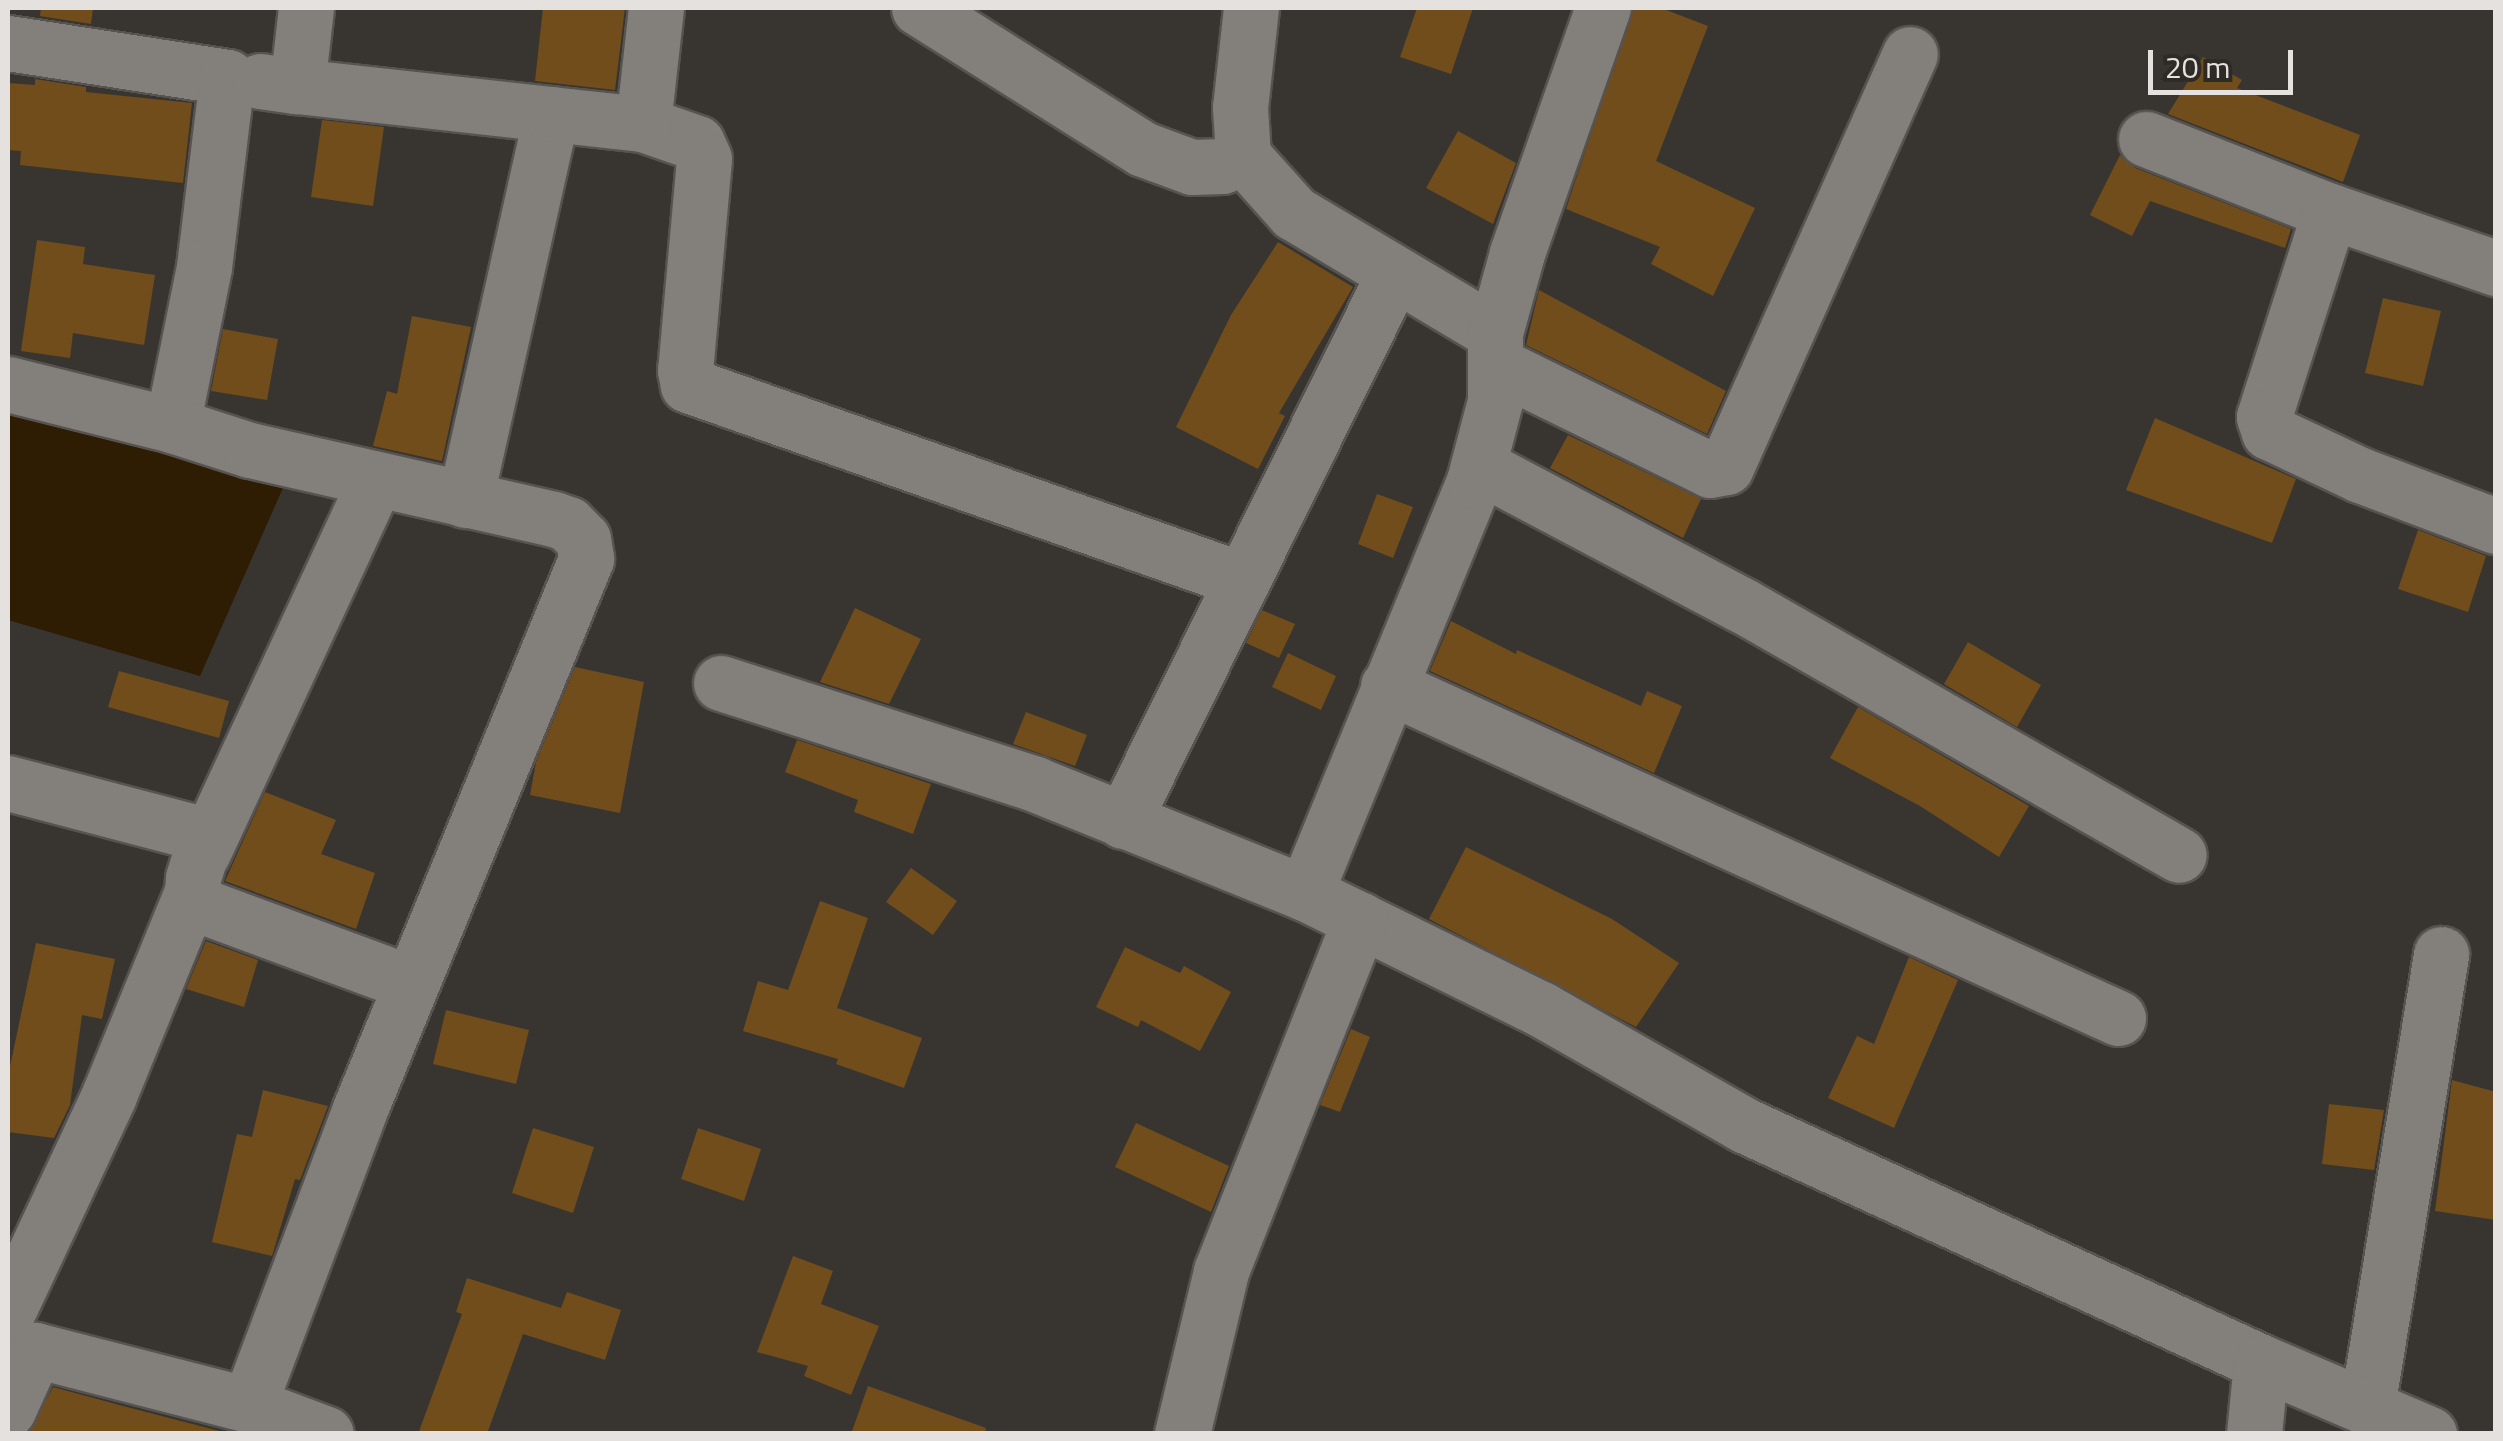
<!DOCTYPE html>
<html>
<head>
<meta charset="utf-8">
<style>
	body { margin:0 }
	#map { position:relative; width:2503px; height:1441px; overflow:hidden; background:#383531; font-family:"Titillium Web",sans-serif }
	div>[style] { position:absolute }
	.water>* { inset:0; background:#2e1c03 }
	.building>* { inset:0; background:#704d1b }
	.roads { filter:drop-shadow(2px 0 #565350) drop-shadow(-2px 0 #565350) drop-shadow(0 2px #565350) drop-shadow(0 -2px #565350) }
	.minor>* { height:55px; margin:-27.5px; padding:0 27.5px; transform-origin:27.5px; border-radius:27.5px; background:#837f7a }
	span { translate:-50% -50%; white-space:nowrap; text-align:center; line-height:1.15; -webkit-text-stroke:10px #2e2b27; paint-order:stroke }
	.frame { position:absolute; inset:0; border:10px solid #e4e1df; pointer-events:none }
	.scale { position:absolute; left:2148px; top:50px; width:145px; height:45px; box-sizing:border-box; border:5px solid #e4e1df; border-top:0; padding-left:12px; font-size:30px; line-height:35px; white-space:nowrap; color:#e4e1df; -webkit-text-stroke:8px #2e2b27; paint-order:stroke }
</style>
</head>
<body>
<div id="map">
	<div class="water">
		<div style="clip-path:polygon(8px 410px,290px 472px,200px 676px,8px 620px)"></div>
	</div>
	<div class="building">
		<div style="clip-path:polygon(41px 8px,93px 8px,91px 24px,40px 16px)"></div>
		<div style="clip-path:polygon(543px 8px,625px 8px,615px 90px,535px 81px)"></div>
		<div style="clip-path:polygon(1417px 8px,1473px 8px,1451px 74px,1400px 57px)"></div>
		<div style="clip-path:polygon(1633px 8px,1661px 8px,1708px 26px,1656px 161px,1755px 208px,1713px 296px,1651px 264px,1660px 247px,1566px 209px)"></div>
		<div style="clip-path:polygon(2203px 57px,2242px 80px,2237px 88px,2360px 135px,2343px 182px,2168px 114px)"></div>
		<div style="clip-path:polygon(35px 79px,86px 87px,86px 92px,192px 103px,183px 183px,20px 165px,21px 151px,8px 150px,8px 83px,35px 85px)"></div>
		<div style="clip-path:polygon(322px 120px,384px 127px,373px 206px,311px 197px)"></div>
		<div style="clip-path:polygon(1458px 131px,1516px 163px,1493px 224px,1426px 188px)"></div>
		<div style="clip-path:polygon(2120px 155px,2135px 168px,2291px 229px,2285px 248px,2150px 201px,2132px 236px,2090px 215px)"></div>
		<div style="clip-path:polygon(37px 240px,85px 247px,83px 264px,155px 275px,144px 345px,73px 333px,70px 358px,21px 351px)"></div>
		<div style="clip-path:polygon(1278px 242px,1353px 287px,1279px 413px,1285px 416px,1258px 469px,1176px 427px,1231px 315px)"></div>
		<div style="clip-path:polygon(1539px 290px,1726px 391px,1707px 434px,1526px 345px)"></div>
		<div style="clip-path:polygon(2383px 298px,2441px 311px,2423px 386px,2365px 373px)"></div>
		<div style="clip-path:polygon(412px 316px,471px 327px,442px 461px,373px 446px,387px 391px,397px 394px)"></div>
		<div style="clip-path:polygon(223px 329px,278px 339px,267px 400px,211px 391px)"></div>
		<div style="clip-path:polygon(2155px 418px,2296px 479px,2272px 543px,2126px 490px)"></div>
		<div style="clip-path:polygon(1568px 435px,1701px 499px,1683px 538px,1550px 468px)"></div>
		<div style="clip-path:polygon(1377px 494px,1413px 507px,1393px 558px,1358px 544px)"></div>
		<div style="clip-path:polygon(2418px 530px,2486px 556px,2468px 612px,2398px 589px)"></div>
		<div style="clip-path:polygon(855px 608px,921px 639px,889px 704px,820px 682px)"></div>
		<div style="clip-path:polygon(1262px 610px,1295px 624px,1279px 658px,1246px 643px)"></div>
		<div style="clip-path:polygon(1451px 621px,1516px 654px,1517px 650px,1641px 706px,1647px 691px,1682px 706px,1654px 773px,1430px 671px)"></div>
		<div style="clip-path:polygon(1968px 642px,2041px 685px,2017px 727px,1944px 684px)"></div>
		<div style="clip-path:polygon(1288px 653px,1336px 676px,1321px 710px,1272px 687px)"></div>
		<div style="clip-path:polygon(575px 667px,644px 682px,620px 813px,530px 795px,536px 762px)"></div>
		<div style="clip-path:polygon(119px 671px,229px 701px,219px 738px,108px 707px)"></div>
		<div style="clip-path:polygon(1858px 707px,2029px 806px,1999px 857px,1920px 806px,1830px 758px)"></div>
		<div style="clip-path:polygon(1026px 712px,1087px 735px,1075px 766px,1013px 744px)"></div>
		<div style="clip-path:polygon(797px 740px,931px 784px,913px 834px,854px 812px,858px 800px,785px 772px)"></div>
		<div style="clip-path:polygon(265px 792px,336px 820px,321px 854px,375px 873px,356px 929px,225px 881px)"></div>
		<div style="clip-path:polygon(1466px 847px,1612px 919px,1679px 963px,1636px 1027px,1429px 919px)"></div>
		<div style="clip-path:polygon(911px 868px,957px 901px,933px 935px,886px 902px)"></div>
		<div style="clip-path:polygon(820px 901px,868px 918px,837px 1008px,922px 1038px,904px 1088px,836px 1064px,838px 1059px,743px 1031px,758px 981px,788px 990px)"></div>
		<div style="clip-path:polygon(206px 941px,258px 960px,244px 1007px,186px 989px)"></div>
		<div style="clip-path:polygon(36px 943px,115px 959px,102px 1019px,82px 1015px,70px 1105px,54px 1138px,8px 1132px,8px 1076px)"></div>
		<div style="clip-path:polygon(1125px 947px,1180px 973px,1184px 966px,1231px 992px,1200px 1051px,1141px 1020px,1138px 1027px,1096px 1007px)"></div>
		<div style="clip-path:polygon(1909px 957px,1958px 980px,1894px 1128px,1828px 1098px,1857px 1036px,1874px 1044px)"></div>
		<div style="clip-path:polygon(446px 1010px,529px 1030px,516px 1084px,433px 1064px)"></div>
		<div style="clip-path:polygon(1351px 1029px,1370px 1037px,1340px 1112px,1320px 1105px)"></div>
		<div style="clip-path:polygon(2452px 1080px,2496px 1092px,2496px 1220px,2435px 1211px)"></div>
		<div style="clip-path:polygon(263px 1090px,328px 1106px,300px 1180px,295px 1179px,272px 1256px,212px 1242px,237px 1134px,252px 1137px)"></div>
		<div style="clip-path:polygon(2329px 1104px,2384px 1110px,2374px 1170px,2322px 1164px)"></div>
		<div style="clip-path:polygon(1136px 1123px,1229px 1166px,1211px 1212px,1115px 1167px)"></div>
		<div style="clip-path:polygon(533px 1128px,594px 1147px,573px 1213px,512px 1193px)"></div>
		<div style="clip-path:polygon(698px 1128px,761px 1149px,744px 1201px,681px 1179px)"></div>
		<div style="clip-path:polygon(793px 1256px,833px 1271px,821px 1304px,879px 1326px,851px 1395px,804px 1376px,808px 1366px,757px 1352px)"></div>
		<div style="clip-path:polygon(467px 1278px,561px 1308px,567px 1292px,621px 1310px,605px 1360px,523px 1334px,487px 1434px,418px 1434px,462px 1314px,456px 1312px)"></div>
		<div style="clip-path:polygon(868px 1386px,986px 1428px,985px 1434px,851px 1434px)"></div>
		<div style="clip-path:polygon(53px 1387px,123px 1406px,231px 1434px,28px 1434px)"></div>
	</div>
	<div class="roads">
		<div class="minor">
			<div style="left:919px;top:8px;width:265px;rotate:32.2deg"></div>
			<div style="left:1143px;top:149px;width:52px;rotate:20.2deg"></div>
			<div style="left:1192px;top:167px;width:30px;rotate:-2deg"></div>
			<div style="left:1222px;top:166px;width:23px;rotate:-25deg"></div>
			<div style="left:1251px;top:8px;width:100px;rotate:96.3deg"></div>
			<div style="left:1240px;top:107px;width:49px;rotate:86.5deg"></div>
			<div style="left:1243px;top:156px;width:76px;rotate:48.2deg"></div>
			<div style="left:1294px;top:213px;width:234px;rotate:30.8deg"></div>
			<div style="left:8px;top:43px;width:222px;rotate:8.8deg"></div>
			<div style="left:227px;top:77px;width:191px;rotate:96.9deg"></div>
			<div style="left:204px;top:267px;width:161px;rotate:101.4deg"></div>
			<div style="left:172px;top:425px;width:82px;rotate:17.8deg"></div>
			<div style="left:250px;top:450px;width:312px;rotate:12.8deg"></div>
			<div style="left:554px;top:519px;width:15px;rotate:20deg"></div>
			<div style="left:568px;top:524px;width:21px;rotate:45deg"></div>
			<div style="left:583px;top:539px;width:20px;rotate:81deg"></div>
			<div style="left:586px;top:559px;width:595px;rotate:112.34deg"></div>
			<div style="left:360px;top:1109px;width:316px;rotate:110.6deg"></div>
			<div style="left:249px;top:1405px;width:82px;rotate:20.6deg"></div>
			<div style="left:260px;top:81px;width:37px;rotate:8deg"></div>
			<div style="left:297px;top:86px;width:79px;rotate:-83.4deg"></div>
			<div style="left:297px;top:86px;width:256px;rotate:6.3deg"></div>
			<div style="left:643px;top:124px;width:57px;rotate:19.4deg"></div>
			<div style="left:697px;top:143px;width:17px;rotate:66deg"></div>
			<div style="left:704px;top:159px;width:212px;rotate:95.1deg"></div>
			<div style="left:685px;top:370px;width:15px;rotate:79deg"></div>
			<div style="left:688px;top:385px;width:588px;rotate:19.36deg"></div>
			<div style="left:2146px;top:139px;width:198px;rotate:21.4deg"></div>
			<div style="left:2330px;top:211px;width:216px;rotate:107.8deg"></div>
			<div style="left:2264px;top:417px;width:16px;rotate:72deg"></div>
			<div style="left:2269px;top:432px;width:101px;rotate:25.3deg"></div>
			<div style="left:2360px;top:475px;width:145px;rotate:20.6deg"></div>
			<div style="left:2330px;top:211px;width:176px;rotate:19deg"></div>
			<div style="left:1497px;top:365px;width:237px;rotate:26.2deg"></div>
			<div style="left:1710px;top:470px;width:16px;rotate:-11deg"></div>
			<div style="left:1726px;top:467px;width:452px;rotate:-66deg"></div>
			<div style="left:8px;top:384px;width:169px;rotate:14deg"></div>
			<div style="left:1479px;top:466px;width:297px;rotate:27.9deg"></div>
			<div style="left:1742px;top:605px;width:503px;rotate:29.77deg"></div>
			<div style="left:465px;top:500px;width:395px;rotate:-77.4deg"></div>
			<div style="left:551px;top:114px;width:93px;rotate:6.2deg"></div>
			<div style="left:643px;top:124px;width:117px;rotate:-83.6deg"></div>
			<div style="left:721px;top:683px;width:330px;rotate:17.8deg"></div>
			<div style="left:1035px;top:784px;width:291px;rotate:22deg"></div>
			<div style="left:1388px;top:686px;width:802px;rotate:24.46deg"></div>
			<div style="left:8px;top:783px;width:196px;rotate:14.7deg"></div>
			<div style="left:198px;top:833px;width:11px;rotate:56deg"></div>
			<div style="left:204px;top:842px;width:38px;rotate:107deg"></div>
			<div style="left:193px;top:878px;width:14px;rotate:94deg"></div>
			<div style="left:192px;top:892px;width:13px;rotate:67deg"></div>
			<div style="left:197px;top:904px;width:228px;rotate:20.3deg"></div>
			<div style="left:1123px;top:821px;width:610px;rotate:-63.64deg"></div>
			<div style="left:203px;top:852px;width:411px;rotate:-65.1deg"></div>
			<div style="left:1360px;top:920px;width:202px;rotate:26.2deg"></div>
			<div style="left:1541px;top:1009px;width:234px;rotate:29.7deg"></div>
			<div style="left:1744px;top:1125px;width:569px;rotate:24.63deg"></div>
			<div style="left:8px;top:1311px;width:238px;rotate:-64.9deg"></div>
			<div style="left:109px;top:1095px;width:219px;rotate:-67.8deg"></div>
			<div style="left:2367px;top:1407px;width:459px;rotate:-80.7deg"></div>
			<div style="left:8px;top:1410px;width:66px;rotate:-65.8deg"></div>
			<div style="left:35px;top:1350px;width:221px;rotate:14.4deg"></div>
			<div style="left:1182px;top:1434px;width:168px;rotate:-76.5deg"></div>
			<div style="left:1221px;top:1271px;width:378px;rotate:-68.4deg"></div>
			<div style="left:1360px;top:920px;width:61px;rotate:-153.9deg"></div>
			<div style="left:1305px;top:893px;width:445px;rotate:-67.7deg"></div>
			<div style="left:1474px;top:481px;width:83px;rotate:-75.3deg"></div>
			<div style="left:1495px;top:401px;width:68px;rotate:-90deg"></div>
			<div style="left:1495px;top:333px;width:83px;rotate:-74.6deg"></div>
			<div style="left:1517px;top:253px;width:260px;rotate:-70.7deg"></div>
			<div style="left:2254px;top:1434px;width:72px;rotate:-84.4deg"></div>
			<div style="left:2261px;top:1362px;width:183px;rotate:23.2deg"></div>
		</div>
	</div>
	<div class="frame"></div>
	<div class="scale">20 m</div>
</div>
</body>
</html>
